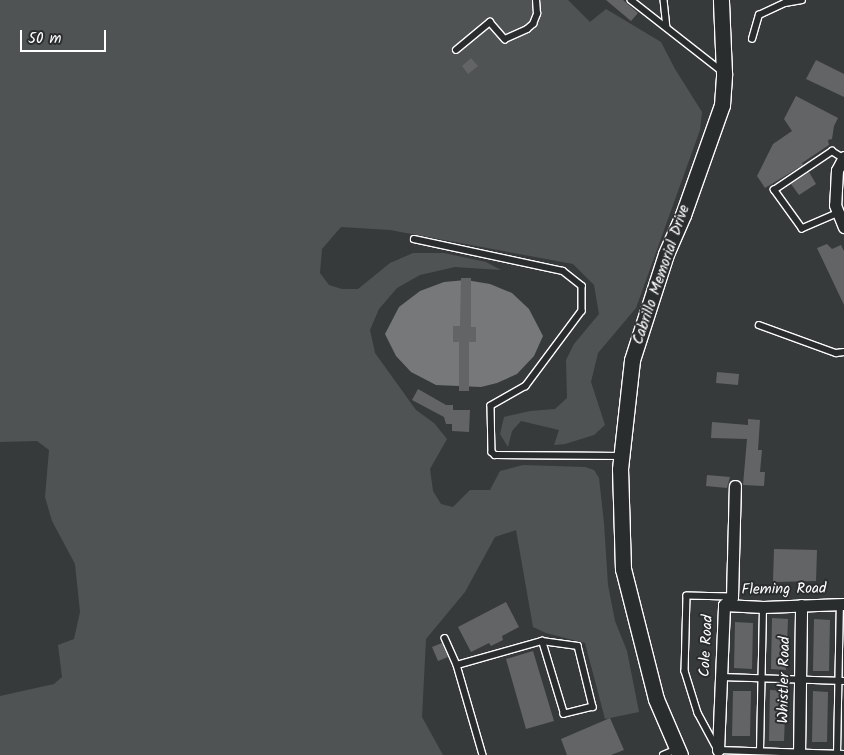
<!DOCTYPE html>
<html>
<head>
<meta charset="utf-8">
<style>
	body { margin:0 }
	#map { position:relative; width:844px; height:755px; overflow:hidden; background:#373a3b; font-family:Kalam,sans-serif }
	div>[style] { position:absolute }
	.green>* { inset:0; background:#505354 }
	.water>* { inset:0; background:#767879 }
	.building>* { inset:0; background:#636465 }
	.roads { filter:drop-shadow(1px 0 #fff) drop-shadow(-1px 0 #fff) drop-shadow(0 1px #fff) drop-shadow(0 -1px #fff) }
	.lane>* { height:5.5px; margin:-2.75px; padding:0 2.75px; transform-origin:2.75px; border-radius:2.75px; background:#2a2d2e }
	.street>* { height:11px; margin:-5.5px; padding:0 5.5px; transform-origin:5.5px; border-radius:5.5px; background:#2a2d2e }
	.secondary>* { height:15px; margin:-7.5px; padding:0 7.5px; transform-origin:7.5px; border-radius:7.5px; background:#2a2d2e }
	span { translate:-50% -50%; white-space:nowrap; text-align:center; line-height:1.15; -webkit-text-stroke:4px #2a2d2e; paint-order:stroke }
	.street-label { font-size:15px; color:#fff }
	.scale { position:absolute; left:20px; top:30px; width:86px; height:22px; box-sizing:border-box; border:2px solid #fff; border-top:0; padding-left:6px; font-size:15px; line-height:18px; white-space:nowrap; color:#fff; -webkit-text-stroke:4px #2a2d2e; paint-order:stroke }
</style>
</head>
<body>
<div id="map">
	<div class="green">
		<div style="clip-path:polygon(0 0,568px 0,590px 22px,606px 9px,661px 42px,675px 69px,702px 112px,700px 130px,636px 308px,598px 353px,591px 382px,605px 425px,594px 435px,565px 444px,554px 445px,559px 430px,521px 421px,512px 431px,508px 447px,500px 434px,504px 417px,530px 411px,555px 409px,567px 398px,566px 360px,574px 344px,599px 314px,594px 285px,573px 264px,390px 230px,341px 227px,322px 249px,320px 273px,329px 285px,342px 289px,358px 289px,390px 263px,413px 253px,444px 253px,486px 262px,501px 270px,455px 267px,420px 275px,397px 288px,379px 309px,370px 330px,375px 353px,416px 410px,434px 423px,447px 439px,430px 469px,433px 491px,441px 504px,453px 507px,470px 490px,490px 490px,500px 471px,523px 465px,585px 467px,594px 470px,599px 478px,604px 523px,608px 585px,615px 621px,627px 651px,639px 712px,605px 719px,585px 643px,546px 633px,533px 627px,516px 530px,495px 537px,465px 592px,426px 639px,422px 717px,443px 755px,0 755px,0 696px,54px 684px,62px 677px,58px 645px,74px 639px,80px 612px,75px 564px,52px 521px,45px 497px,49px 450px,37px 441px,0 442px)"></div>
	</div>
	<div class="water">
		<div style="clip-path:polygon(466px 280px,490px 284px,512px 293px,529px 309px,543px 336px,534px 356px,517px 374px,497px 383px,481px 387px,436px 385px,411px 372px,396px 356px,385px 334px,399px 307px,420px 291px,444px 282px)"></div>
	</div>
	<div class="building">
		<div style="clip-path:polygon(606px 0,623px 0,638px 13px,631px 21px)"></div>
		<div style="clip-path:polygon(471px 58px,478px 66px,468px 74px,462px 66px)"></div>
		<div style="clip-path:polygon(816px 60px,844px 74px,844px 97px,806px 79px)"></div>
		<div style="clip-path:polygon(796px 96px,838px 118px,834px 126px,832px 139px,828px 140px,829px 145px,802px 163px,803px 165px,765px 188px,757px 176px,773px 144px,792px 131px,784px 119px)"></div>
		<div style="clip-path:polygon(809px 172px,816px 184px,799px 195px,791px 184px)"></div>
		<div style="clip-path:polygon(827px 244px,832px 249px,841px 245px,844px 251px,844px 305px,817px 248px)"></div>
		<div style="clip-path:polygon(461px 278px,471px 278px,471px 327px,476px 327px,476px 342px,469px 342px,469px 391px,459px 391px,459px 342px,453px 342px,453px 326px,460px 326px)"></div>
		<div style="clip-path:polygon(717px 372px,739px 374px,738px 385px,716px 383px)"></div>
		<div style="clip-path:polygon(418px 389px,446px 405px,453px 405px,453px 410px,470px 410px,469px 432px,452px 431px,452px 424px,446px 424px,444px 417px,412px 400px)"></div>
		<div style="clip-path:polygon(748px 419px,760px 420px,758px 450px,762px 450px,760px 472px,765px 472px,764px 486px,743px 485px,747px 439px,711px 438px,712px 422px,748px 425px)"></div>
		<div style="clip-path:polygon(707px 475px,730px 477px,727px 488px,706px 486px)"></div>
		<div style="clip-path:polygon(774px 549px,817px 550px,816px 581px,773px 582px)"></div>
		<div style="clip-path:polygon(506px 602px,519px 627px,502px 636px,503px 640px,491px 646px,489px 643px,471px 652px,458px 627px)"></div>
		<div style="clip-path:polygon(772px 618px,788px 619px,786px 670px,771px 669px)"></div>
		<div style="clip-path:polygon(814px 619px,830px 620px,829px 671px,813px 671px)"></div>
		<div style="clip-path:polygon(735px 622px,753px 623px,752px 669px,734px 668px)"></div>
		<div style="clip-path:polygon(442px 643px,448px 657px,438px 661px,432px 647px)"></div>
		<div style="clip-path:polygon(533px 651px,554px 721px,526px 729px,506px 659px)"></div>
		<div style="clip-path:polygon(770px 690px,786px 691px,784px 741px,769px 741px)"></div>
		<div style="clip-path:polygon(733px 691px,751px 691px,750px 736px,732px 736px)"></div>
		<div style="clip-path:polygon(813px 691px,828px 692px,827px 742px,812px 742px)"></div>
		<div style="clip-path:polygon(610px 718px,624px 750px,611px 755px,567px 755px,561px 739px)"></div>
	</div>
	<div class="roads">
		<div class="lane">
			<div style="left:631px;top:0;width:115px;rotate:38deg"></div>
			<div style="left:664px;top:0;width:27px;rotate:84deg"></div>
			<div style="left:752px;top:39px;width:25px;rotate:-74deg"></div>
			<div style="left:759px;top:15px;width:29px;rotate:-25deg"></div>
			<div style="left:785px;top:3px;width:17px;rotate:-10deg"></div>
			<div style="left:456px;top:50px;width:44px;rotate:-39.5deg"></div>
			<div style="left:490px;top:22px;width:23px;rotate:49deg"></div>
			<div style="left:505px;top:39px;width:24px;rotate:-24deg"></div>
			<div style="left:527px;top:29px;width:8px;rotate:-40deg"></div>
			<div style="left:533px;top:24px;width:11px;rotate:-68deg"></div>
			<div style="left:537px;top:14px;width:14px;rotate:-94deg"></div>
			<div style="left:839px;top:213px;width:40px;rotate:156.6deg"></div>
			<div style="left:802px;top:229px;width:48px;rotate:-125.7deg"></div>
			<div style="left:774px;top:190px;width:70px;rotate:-33.9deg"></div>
			<div style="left:832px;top:151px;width:13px;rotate:32deg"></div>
			<div style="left:414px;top:239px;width:152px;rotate:12.1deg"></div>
			<div style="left:563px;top:271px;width:24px;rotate:38deg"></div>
			<div style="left:582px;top:286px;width:25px;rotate:90deg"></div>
			<div style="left:582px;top:311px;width:94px;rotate:126.7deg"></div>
			<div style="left:526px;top:386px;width:40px;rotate:150.3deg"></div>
			<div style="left:491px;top:406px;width:46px;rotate:88.8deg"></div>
			<div style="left:492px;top:452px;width:4px;rotate:45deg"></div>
			<div style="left:495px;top:455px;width:126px;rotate:0.5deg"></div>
			<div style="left:759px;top:325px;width:82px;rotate:20deg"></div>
			<div style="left:836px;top:353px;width:8px;rotate:-7deg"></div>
			<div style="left:731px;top:597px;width:44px;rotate:-178.7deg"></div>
			<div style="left:687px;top:596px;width:75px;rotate:91.5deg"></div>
			<div style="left:685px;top:671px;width:44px;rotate:72.8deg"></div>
			<div style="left:698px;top:713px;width:42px;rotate:61.6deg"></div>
			<div style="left:718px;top:750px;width:126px;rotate:1.8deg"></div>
			<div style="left:445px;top:638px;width:30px;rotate:66deg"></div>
			<div style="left:457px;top:665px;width:94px;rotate:73.9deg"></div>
			<div style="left:457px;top:665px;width:88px;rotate:-15.8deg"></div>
			<div style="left:542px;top:641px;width:36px;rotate:8deg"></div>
			<div style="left:578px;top:646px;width:63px;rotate:76.2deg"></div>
			<div style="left:593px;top:707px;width:30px;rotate:166deg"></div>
			<div style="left:564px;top:714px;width:76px;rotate:-106.8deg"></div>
			<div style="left:721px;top:677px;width:123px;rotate:1.9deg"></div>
			<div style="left:760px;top:751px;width:144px;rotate:-88.8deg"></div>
			<div style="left:663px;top:755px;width:15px;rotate:-23deg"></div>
			<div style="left:837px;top:755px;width:151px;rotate:-88.9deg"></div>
		</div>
		<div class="street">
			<div style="left:844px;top:157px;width:15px;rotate:118deg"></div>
			<div style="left:837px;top:170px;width:35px;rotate:93deg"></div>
			<div style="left:835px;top:205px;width:24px;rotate:68deg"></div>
			<div style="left:724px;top:605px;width:39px;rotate:3deg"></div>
			<div style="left:763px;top:607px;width:81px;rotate:-2.1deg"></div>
			<div style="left:718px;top:750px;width:145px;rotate:-87.6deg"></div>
			<div style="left:724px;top:605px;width:11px;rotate:-45deg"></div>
			<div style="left:732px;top:597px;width:111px;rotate:-88.5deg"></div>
			<div style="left:799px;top:755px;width:150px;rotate:-89.2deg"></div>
		</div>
		<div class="secondary">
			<div style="left:680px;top:755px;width:61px;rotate:-113.2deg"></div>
			<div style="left:656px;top:699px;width:134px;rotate:-104.2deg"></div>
			<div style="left:623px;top:569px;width:100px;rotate:-91.7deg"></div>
			<div style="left:620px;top:469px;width:110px;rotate:-83.7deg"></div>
			<div style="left:632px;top:360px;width:111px;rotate:-72.2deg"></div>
			<div style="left:666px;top:254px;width:43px;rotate:-66.4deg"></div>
			<div style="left:683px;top:215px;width:117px;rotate:-70.5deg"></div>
			<div style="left:722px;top:105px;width:32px;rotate:-86deg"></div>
			<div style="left:724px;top:73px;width:73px;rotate:-92.4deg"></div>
		</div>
	</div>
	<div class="street-label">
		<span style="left:662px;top:275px;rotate:-71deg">Cabrillo Memorial Drive</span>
		<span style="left:784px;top:590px;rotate:-1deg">Fleming Road</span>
		<span style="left:707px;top:646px;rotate:-87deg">Cole Road</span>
		<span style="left:785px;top:680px;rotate:-89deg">Whistler Road</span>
	</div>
	<div class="scale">50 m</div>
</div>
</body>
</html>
